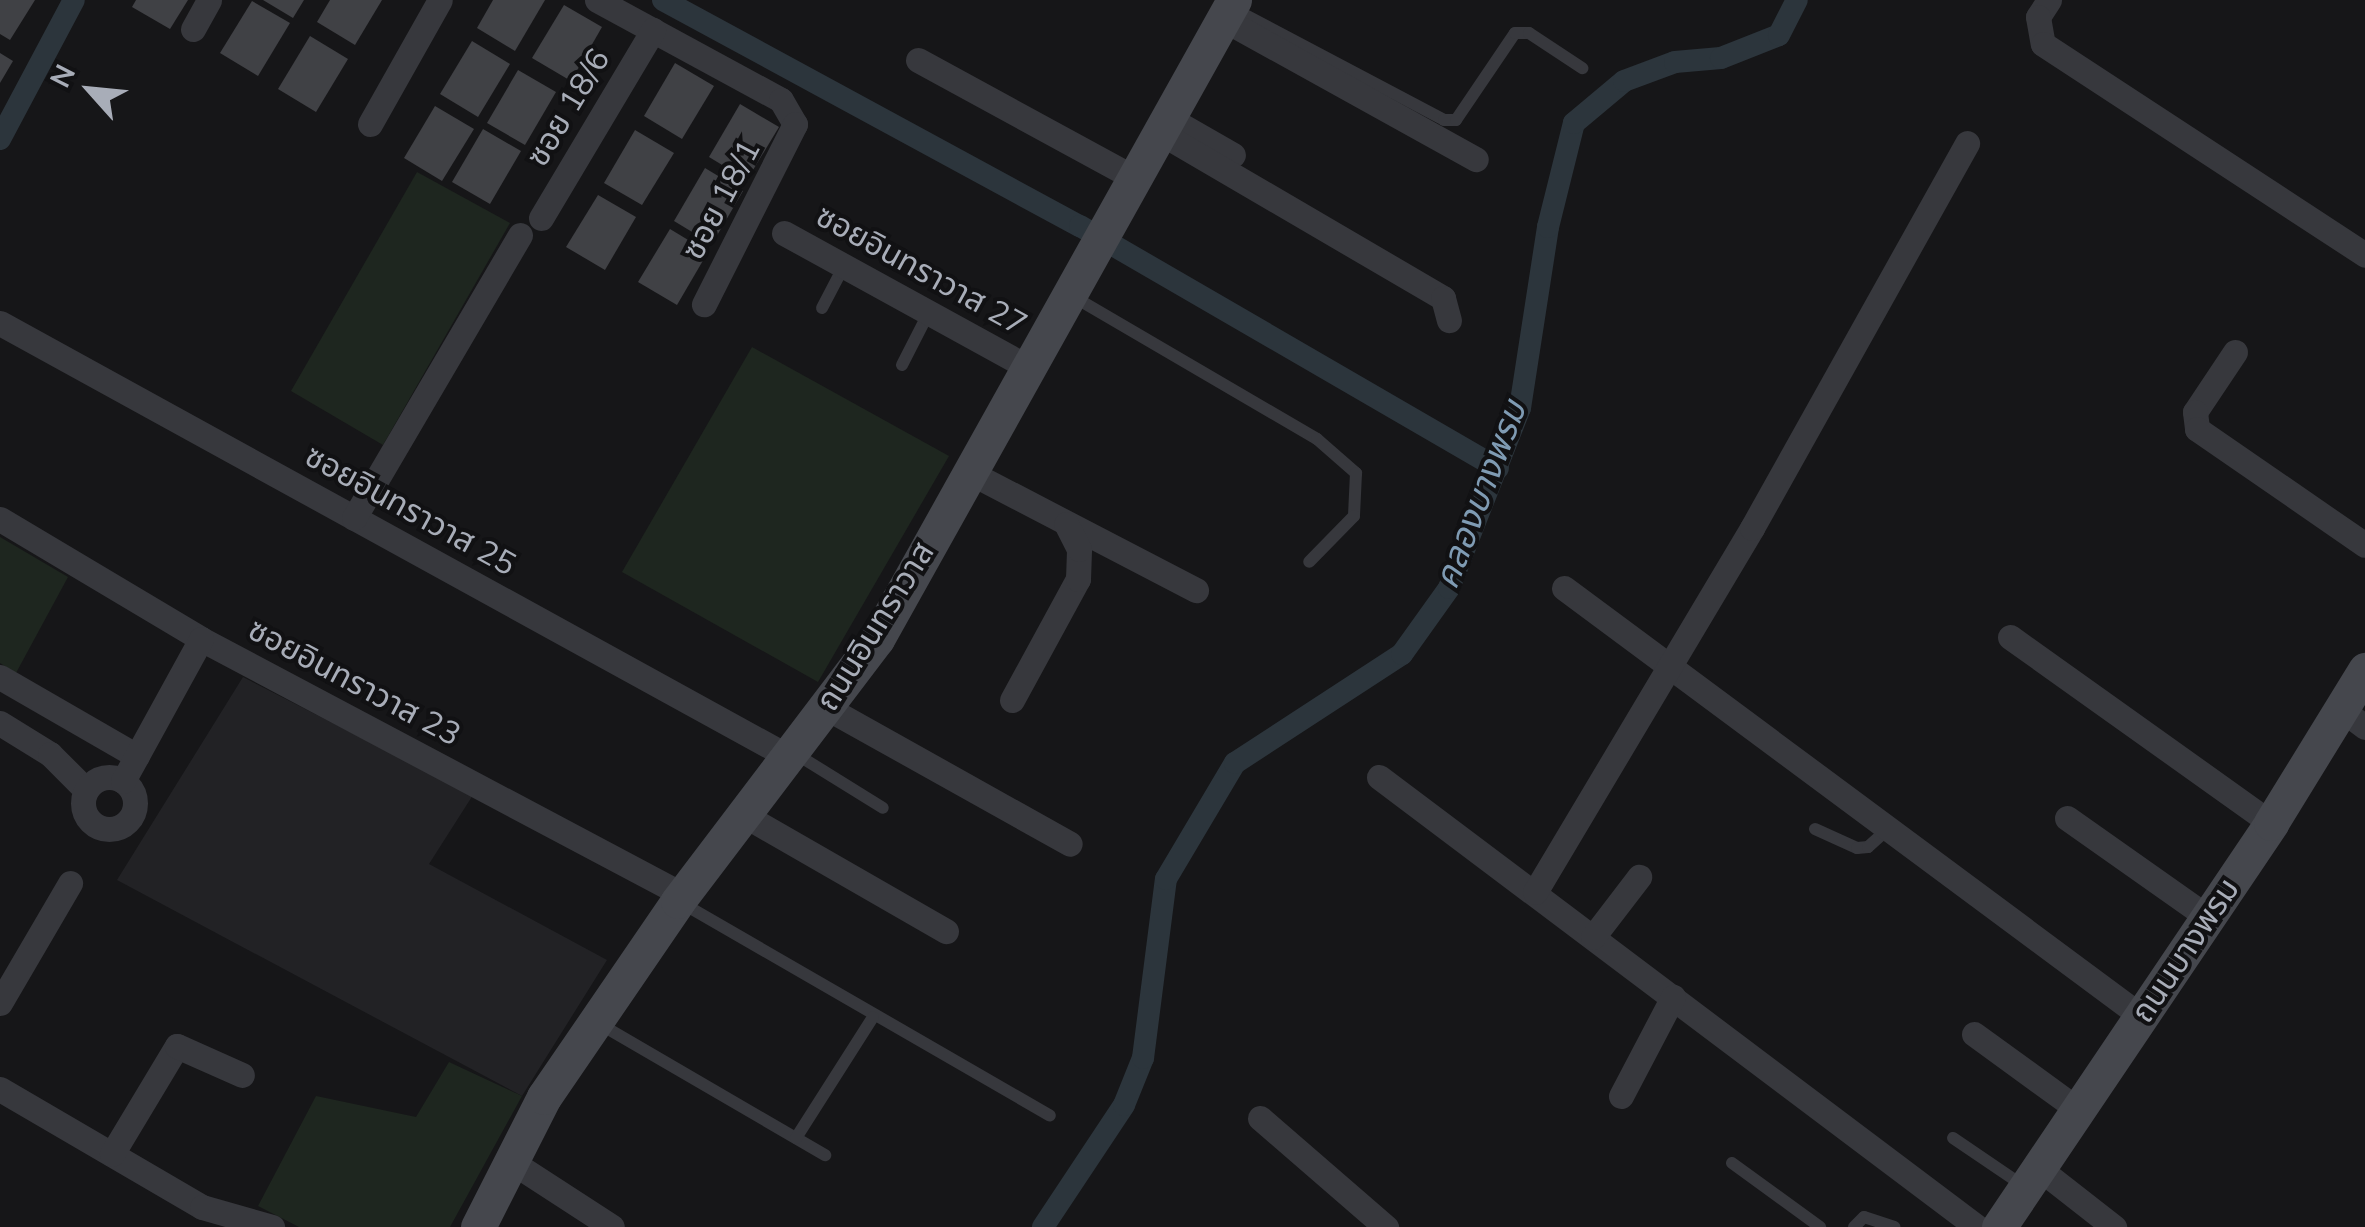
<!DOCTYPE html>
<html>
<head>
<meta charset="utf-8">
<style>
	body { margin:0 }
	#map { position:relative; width:2365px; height:1227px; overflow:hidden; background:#161618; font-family:"Nunito Sans","Noto Sans Thai",sans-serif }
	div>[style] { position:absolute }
	.built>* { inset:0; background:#222225 }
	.green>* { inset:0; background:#1e261f }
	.canal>* { height:22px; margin:-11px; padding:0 11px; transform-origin:11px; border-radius:11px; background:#2c353c }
	.building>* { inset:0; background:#404145 }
	.lane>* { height:12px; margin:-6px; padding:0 6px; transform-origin:6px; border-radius:6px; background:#37383d }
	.street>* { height:25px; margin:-12.5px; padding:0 12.5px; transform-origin:12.5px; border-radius:12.5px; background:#37383d }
	.street>.ring { margin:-12.5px; padding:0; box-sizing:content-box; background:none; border:25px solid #37383d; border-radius:50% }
	.secondary>* { height:35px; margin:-17.5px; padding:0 17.5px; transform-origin:17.5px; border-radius:17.5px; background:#45474d }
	span { translate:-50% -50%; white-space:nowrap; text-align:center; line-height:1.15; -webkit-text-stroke:8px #111113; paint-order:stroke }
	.street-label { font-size:32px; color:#a8adb8 }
	.water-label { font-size:35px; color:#7f9bb3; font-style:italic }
	.north { position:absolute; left:40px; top:40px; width:100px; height:100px; -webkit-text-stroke:8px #111113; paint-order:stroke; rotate:297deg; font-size:28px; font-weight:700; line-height:40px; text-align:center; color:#a8adb8 }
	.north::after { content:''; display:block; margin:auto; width:35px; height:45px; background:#a8adb8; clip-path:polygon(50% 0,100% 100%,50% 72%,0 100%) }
</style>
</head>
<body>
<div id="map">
	<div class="built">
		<div style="clip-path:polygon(243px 677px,473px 795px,429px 864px,607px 960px,522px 1096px,117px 880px)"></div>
	</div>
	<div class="green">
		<div style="clip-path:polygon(417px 172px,510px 223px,383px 445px,291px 391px)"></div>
		<div style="clip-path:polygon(752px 347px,949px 456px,818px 682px,622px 572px)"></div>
		<div style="clip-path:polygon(0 537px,68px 577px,16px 673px,0 663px)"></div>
		<div style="clip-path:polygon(449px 1062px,522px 1096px,450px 1227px,299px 1227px,258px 1206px,316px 1096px,416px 1117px)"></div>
	</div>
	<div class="canal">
		<div style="left:663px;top:0;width:474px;rotate:28.5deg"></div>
		<div style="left:1080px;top:226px;width:483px;rotate:30.1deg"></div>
		<div style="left:0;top:139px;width:157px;rotate:-62deg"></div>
		<div style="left:1043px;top:1227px;width:146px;rotate:-56.4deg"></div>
		<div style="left:1124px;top:1105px;width:51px;rotate:-68deg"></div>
		<div style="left:1143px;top:1058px;width:180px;rotate:-82.7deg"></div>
		<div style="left:1166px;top:879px;width:135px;rotate:-59.3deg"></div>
		<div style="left:1235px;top:763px;width:199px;rotate:-33.1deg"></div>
		<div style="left:1402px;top:654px;width:81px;rotate:-54.5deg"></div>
		<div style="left:1449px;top:588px;width:193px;rotate:-68.5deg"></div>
		<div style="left:1520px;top:408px;width:183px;rotate:-81.2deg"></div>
		<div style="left:1548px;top:227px;width:107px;rotate:-76deg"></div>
		<div style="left:1574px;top:123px;width:65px;rotate:-40deg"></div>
		<div style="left:1624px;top:81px;width:54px;rotate:-20.4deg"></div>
		<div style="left:1675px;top:62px;width:46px;rotate:-5deg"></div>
		<div style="left:1721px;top:58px;width:62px;rotate:-21.6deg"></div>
		<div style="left:1779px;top:35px;width:39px;rotate:-63deg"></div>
	</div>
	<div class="building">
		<div style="clip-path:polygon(0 0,35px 0,10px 40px,0 34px)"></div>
		<div style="clip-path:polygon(136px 0,188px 0,170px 29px,132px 7px)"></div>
		<div style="clip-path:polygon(263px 0,304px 0,293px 18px)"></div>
		<div style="clip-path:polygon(330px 0,382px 0,355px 45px,317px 22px)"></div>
		<div style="clip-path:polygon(493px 0,545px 0,515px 51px,477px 28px)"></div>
		<div style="clip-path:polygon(252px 1px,290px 23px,258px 76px,220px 53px)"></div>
		<div style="clip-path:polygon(564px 5px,602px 27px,571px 81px,532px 58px)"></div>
		<div style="clip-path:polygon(310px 36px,348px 59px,316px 112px,278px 89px)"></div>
		<div style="clip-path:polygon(472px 41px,510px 64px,478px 117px,440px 94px)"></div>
		<div style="clip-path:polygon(0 53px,13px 61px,0 83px)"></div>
		<div style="clip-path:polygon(675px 63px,714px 86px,682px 139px,644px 116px)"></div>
		<div style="clip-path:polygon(518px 70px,556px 92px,525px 145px,487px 123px)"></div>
		<div style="clip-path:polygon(740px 104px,779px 127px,747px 180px,709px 157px)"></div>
		<div style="clip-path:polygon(435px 106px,474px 129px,442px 181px,404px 158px)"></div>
		<div style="clip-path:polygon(483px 129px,521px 151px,490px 204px,452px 182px)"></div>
		<div style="clip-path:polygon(635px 130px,674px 153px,642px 205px,604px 183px)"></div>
		<div style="clip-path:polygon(705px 168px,743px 191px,712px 244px,674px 221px)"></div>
		<div style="clip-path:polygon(598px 195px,636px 217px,605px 270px,566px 247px)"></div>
		<div style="clip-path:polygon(670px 229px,708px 252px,677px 305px,638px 282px)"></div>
	</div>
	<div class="lane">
		<div style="left:1232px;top:8px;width:240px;rotate:27.8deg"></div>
		<div style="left:1444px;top:120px;width:12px"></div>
		<div style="left:1456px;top:120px;width:105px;rotate:-55.9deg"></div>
		<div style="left:1515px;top:33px;width:14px"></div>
		<div style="left:1529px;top:33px;width:64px;rotate:33.4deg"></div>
		<div style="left:1074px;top:297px;width:281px;rotate:30.3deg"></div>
		<div style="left:1317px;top:439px;width:52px;rotate:41.1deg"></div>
		<div style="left:1356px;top:473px;width:43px;rotate:92.7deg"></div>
		<div style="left:1354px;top:516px;width:64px;rotate:134.4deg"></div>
		<div style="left:822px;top:308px;width:47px;rotate:-62.4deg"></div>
		<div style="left:902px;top:365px;width:59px;rotate:-63deg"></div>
		<div style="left:796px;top:754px;width:102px;rotate:31.8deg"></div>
		<div style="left:1815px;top:829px;width:46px;rotate:24.3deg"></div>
		<div style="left:1857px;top:848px;width:11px;rotate:-5deg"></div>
		<div style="left:1868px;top:847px;width:25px;rotate:-42deg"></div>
		<div style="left:680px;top:902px;width:427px;rotate:30deg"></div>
		<div style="left:598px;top:1023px;width:263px;rotate:30.2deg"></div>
		<div style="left:796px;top:1138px;width:143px;rotate:-57.5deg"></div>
		<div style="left:1953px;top:1138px;width:87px;rotate:34.2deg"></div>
		<div style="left:1732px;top:1163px;width:109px;rotate:36deg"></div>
		<div style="left:1854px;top:1227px;width:14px;rotate:-45deg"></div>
		<div style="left:1864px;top:1217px;width:32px;rotate:18deg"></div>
	</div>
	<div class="street">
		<div style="left:597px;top:0;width:209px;rotate:28.5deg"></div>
		<div style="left:781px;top:100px;width:28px;rotate:60deg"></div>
		<div style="left:795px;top:124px;width:202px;rotate:116.8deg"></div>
		<div style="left:2049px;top:0;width:20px;rotate:123deg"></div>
		<div style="left:2038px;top:17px;width:27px;rotate:80deg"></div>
		<div style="left:2043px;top:44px;width:385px;rotate:33.2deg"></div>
		<div style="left:1223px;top:19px;width:289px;rotate:29deg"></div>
		<div style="left:193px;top:29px;width:33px;rotate:-61deg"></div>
		<div style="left:918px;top:60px;width:245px;rotate:28.6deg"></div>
		<div style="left:1167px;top:117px;width:76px;rotate:29.9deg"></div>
		<div style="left:370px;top:124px;width:142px;rotate:-60.6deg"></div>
		<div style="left:1159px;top:132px;width:329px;rotate:30.3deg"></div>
		<div style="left:1443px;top:298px;width:23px;rotate:75deg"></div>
		<div style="left:541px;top:218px;width:219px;rotate:-59.2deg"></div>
		<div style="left:784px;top:233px;width:278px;rotate:28.8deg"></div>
		<div style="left:0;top:323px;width:900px;rotate:28.81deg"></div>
		<div style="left:2235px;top:352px;width:72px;rotate:123.7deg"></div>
		<div style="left:2195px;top:412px;width:17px;rotate:83deg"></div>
		<div style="left:2197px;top:429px;width:204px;rotate:34.6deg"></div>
		<div style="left:969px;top:472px;width:256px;rotate:27.5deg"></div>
		<div style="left:354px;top:518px;width:328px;rotate:-59.6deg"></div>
		<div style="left:0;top:519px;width:234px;rotate:30.8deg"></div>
		<div style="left:201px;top:639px;width:546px;rotate:27.97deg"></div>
		<div style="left:1564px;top:588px;width:720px;rotate:36.58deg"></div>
		<div style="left:2010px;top:637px;width:320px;rotate:35.5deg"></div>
		<div style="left:0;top:677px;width:158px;rotate:30deg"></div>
		<div style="left:1012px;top:700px;width:138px;rotate:-61.4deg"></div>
		<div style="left:1078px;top:579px;width:30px;rotate:-88deg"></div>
		<div style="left:1079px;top:549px;width:28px;rotate:-117deg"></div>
		<div style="left:827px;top:708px;width:278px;rotate:29.2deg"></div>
		<div style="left:2341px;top:709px;width:30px;rotate:37deg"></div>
		<div style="left:0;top:723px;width:59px;rotate:31.8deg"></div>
		<div style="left:50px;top:754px;width:51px;rotate:45deg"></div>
		<div style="left:1379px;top:777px;width:748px;rotate:36.96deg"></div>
		<div class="ring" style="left:83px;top:777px;width:27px;height:27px"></div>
		<div style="left:123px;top:781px;width:162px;rotate:-61.2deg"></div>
		<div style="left:744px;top:815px;width:233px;rotate:29.9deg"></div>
		<div style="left:2067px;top:818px;width:174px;rotate:35.2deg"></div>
		<div style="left:1535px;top:892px;width:424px;rotate:-59.2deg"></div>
		<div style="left:1752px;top:528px;width:441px;rotate:-60.8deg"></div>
		<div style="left:1593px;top:937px;width:76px;rotate:-52.5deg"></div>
		<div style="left:0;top:1003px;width:139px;rotate:-59.7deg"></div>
		<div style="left:1974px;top:1034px;width:131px;rotate:36deg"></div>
		<div style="left:0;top:1089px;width:234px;rotate:30.3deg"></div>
		<div style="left:202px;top:1207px;width:73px;rotate:15.9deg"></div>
		<div style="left:1621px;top:1096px;width:112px;rotate:-62.3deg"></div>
		<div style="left:1260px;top:1118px;width:167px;rotate:40.9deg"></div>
		<div style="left:112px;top:1154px;width:126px;rotate:-59deg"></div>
		<div style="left:177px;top:1046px;width:71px;rotate:24deg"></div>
		<div style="left:512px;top:1162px;width:119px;rotate:33deg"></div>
		<div style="left:2041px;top:1170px;width:93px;rotate:38deg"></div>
	</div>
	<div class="secondary">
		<div style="left:478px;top:1227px;width:146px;rotate:-63.1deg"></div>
		<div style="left:544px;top:1097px;width:237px;rotate:-55.6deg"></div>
		<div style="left:678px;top:901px;width:329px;rotate:-52.8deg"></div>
		<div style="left:877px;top:639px;width:732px;rotate:-60.81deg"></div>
		<div style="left:1999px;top:1227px;width:487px;rotate:-56deg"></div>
		<div style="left:2271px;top:823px;width:180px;rotate:-58.4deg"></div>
	</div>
	<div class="street-label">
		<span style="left:569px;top:108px;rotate:-59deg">ซอย 18/6</span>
		<span style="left:722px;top:200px;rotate:-62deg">ซอย 18/1</span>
		<span style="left:921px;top:271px;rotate:29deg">ซอยอินทราวาส 27</span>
		<span style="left:410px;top:511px;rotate:29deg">ซอยอินทราวาส 25</span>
		<span style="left:876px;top:627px;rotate:-58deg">ถนนอินทราวาส</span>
		<span style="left:354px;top:683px;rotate:28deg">ซอยอินทราวาส 23</span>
		<span style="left:2186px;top:951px;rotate:-56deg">ถนนบางพรม</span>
	</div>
	<div class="water-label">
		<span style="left:1481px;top:495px;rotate:-69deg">คลองบางพรม</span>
	</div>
	<div class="north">N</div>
</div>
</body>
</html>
